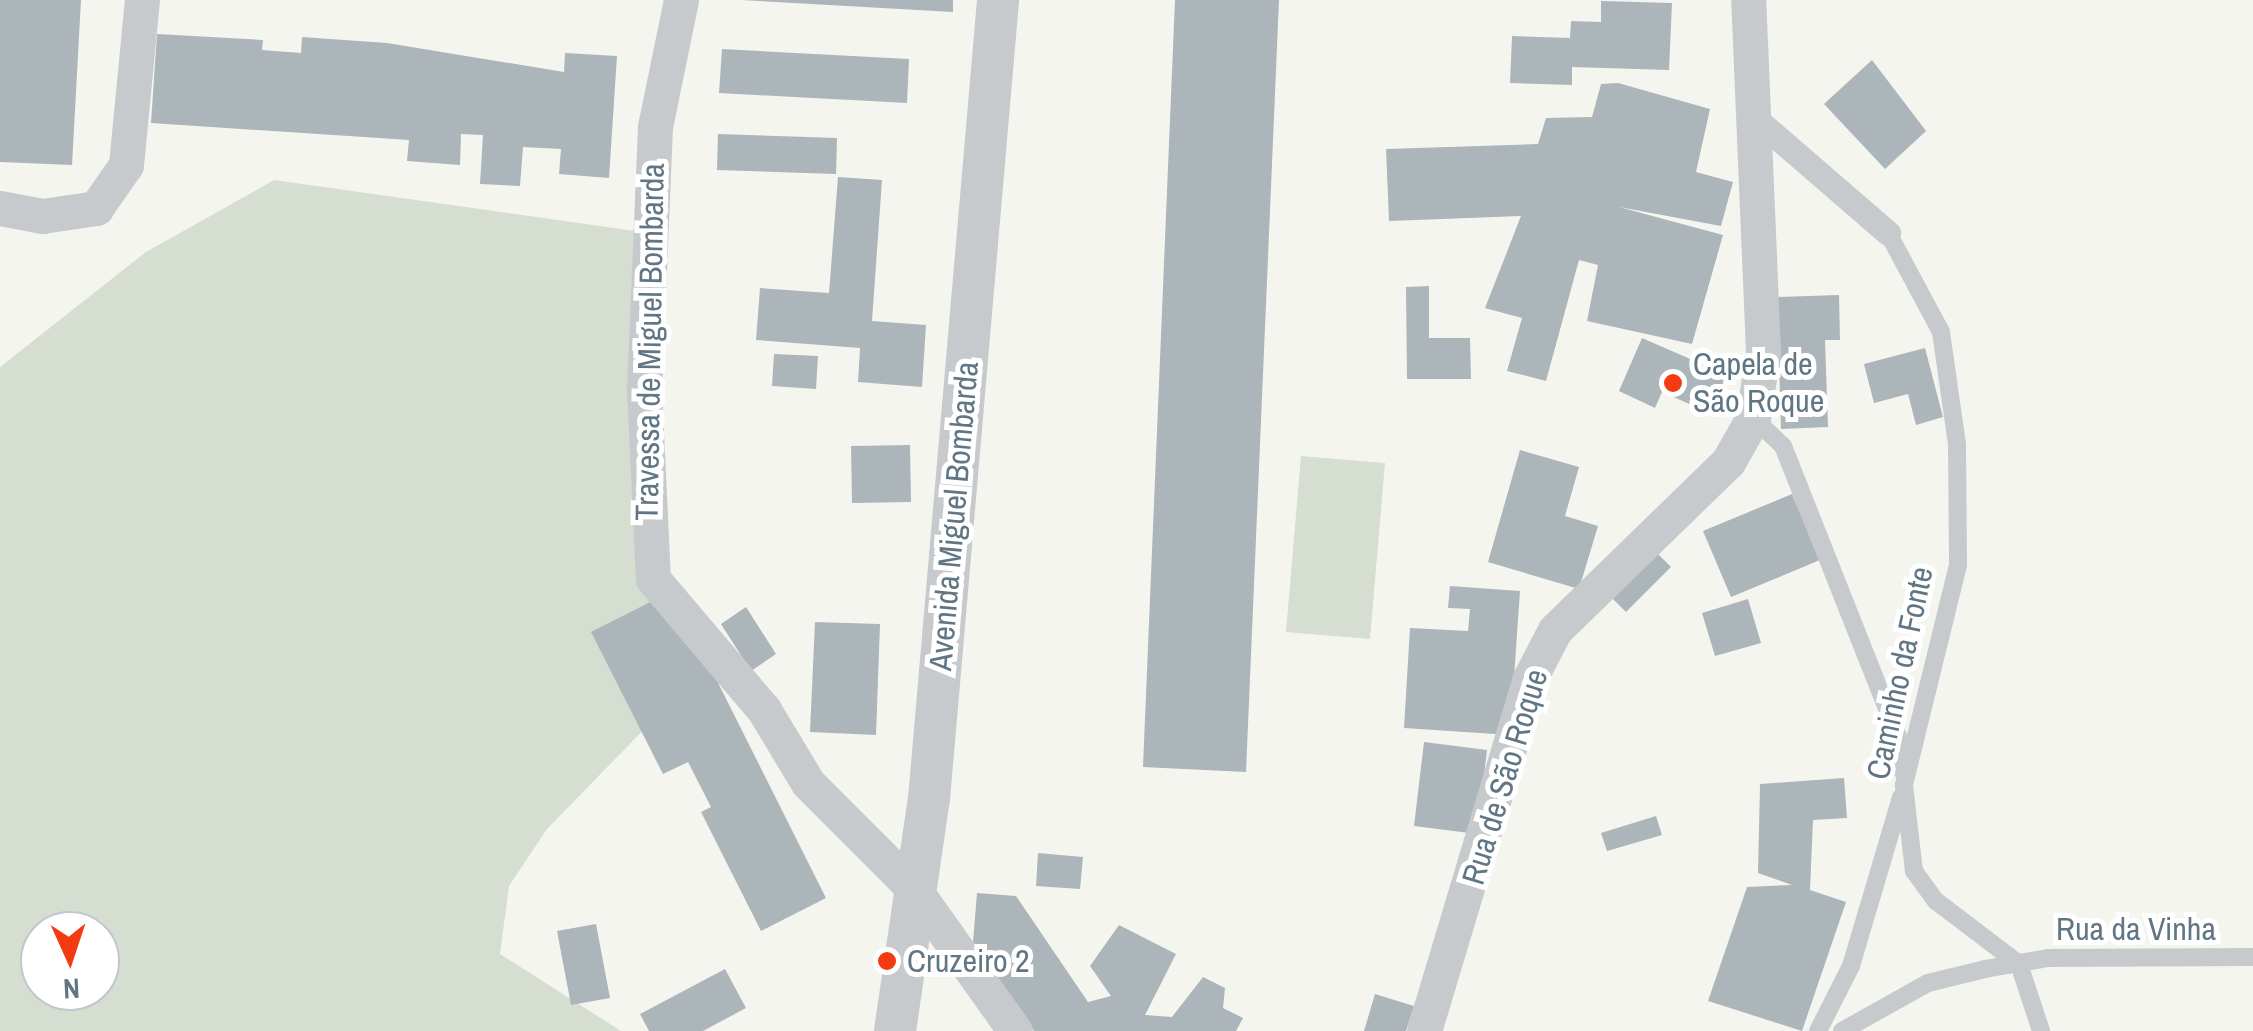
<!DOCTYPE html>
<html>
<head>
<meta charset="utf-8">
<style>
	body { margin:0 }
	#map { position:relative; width:2253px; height:1031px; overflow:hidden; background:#f5f5f0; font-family:"Archivo Narrow",sans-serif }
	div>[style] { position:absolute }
	.green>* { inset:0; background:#d6ddd1 }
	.building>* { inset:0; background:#acb5b9 }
	.service>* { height:18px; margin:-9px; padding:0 9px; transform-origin:9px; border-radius:9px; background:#c7cacd }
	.pedestrian>* { height:25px; margin:-12.5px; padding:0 12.5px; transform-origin:12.5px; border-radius:12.5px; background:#c7cacd }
	.minor>* { height:35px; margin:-17.5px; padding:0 17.5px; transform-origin:17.5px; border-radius:17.5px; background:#c7cacd }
	.tertiary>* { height:42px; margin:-21px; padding:0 21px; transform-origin:21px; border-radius:21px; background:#c7cacd }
	.dots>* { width:28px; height:28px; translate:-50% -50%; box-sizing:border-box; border:5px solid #fff; border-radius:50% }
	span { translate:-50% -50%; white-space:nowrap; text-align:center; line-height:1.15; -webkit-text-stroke:10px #fff; paint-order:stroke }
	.street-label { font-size:32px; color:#617684 }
	.poi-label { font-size:32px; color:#617684 }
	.left { translate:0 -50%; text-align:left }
	.north { position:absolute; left:20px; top:911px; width:100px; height:100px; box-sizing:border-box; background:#fff; border:2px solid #c0c8ce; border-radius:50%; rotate:177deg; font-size:28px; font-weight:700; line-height:40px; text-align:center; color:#617684 }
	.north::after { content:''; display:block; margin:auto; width:35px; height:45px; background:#f43a11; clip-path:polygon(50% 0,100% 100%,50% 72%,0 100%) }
</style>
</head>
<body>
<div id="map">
	<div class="green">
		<div style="clip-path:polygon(evenodd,274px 180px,635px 231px,656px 717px,547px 829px,509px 886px,500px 954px,621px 1031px,0 1031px,0 367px,146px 252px,274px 180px,40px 931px,100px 931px,100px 991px,40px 991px,40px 931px)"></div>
		<div style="clip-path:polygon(1301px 456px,1385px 463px,1370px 639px,1286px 632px)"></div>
	</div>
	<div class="building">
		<div style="clip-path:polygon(0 0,81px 0,72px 165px,0 162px)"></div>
		<div style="clip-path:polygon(741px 0,953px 0,953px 12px)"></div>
		<div style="clip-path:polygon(1175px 0,1279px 0,1246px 772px,1143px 767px)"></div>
		<div style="clip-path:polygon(1601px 1px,1672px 3px,1669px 70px,1572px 67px,1572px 85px,1510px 83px,1512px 36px,1570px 38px,1571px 21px,1601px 22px)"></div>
		<div style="clip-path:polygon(157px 34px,263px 40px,262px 50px,301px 53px,302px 37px,387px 43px,564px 72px,565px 53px,617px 56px,609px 178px,559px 174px,561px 149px,523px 147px,520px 186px,480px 184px,483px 135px,461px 134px,460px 165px,407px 161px,409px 140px,151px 123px)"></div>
		<div style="clip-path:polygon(722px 49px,909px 59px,907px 103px,719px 93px)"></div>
		<div style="clip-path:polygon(1872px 60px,1926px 131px,1885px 169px,1824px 104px)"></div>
		<div style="clip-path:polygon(1618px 83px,1710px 109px,1696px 172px,1733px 182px,1721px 226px,1619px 207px,1723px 235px,1692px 344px,1587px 321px,1598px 265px,1579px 260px,1546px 381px,1507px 371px,1522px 318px,1485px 308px,1521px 216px,1389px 221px,1386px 149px,1538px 144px,1546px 118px,1592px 117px,1601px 84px)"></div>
		<div style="clip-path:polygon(718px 134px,837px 138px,836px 174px,717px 170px)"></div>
		<div style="clip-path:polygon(838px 177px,882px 180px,872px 321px,926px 325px,922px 387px,858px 382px,860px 348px,756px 340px,760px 288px,829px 293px)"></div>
		<div style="clip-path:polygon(1429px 286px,1429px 338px,1470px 338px,1471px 379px,1407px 379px,1406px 287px)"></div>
		<div style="clip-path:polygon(1839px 295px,1840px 340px,1825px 340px,1828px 427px,1781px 429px,1777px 297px)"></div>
		<div style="clip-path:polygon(1642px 338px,1727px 375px,1710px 413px,1662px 392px,1655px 408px,1619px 391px)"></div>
		<div style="clip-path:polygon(1925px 348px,1943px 417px,1916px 425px,1908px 394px,1874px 403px,1864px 364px)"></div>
		<div style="clip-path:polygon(774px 354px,818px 356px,816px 389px,772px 386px)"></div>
		<div style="clip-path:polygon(910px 445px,911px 502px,852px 503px,851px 446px)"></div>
		<div style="clip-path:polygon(1520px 450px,1579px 467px,1565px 516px,1598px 526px,1579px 589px,1488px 562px)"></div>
		<div style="clip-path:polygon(1792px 494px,1820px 560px,1731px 597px,1703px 531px)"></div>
		<div style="clip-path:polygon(1655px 551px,1671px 567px,1626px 612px,1609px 595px)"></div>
		<div style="clip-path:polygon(1450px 586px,1520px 591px,1510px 735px,1404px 728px,1410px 628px,1468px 631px,1470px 609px,1448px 608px)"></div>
		<div style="clip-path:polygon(672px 591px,826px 898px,761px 931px,701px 812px,711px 807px,688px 762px,663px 774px,591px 632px)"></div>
		<div style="clip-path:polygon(1748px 599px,1761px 643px,1715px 656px,1702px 613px)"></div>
		<div style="clip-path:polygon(746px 607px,776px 654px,751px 671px,721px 624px)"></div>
		<div style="clip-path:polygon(815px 622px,880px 624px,876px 735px,810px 732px)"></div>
		<div style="clip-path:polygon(1424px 742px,1487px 750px,1477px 834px,1414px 826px)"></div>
		<div style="clip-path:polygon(1844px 778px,1847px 818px,1813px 820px,1810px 890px,1846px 902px,1802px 1031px,1708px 1001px,1747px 887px,1792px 885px,1758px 873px,1760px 784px)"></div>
		<div style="clip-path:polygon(1656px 816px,1662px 835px,1607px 851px,1601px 833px)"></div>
		<div style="clip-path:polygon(1038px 853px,1083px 857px,1080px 889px,1036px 886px)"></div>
		<div style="clip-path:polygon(977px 893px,1016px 896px,1088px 1002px,1111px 996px,1090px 966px,1119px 925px,1176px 954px,1145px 1015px,1172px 1017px,1203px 977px,1225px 988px,1223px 1008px,1243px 1018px,1236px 1031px,1034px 1031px,973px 942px)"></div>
		<div style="clip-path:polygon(596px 924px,610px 998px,571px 1005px,557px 931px)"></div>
		<div style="clip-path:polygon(725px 969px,746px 1008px,703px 1031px,649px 1031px,640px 1014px)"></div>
		<div style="clip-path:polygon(1375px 994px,1414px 1006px,1406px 1031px,1364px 1031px)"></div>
	</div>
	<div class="service">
		<div style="left:1888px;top:233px;width:112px;rotate:61.8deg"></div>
		<div style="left:1941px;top:332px;width:114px;rotate:81.9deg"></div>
		<div style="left:1957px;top:445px;width:120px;rotate:89.5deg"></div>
		<div style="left:1958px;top:565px;width:227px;rotate:103.8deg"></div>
		<div style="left:1904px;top:785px;width:87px;rotate:83.4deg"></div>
		<div style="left:1914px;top:871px;width:37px;rotate:54deg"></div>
		<div style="left:1936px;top:901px;width:104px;rotate:37.2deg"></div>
		<div style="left:2019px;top:964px;width:71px;rotate:71.8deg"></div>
		<div style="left:1753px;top:418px;width:41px;rotate:43deg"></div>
		<div style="left:1783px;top:446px;width:313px;rotate:68.4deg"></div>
		<div style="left:1898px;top:737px;width:34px;rotate:83deg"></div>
		<div style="left:1818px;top:1031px;width:73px;rotate:-63.1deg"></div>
		<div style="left:1851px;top:966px;width:176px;rotate:-73.5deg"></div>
		<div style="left:1842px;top:1031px;width:98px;rotate:-29.2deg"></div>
		<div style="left:1928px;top:983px;width:59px;rotate:-13.8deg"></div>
		<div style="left:1985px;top:969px;width:64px;rotate:-9.9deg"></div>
		<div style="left:2048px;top:958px;width:205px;rotate:-0.3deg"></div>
	</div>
	<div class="pedestrian">
		<div style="left:1749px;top:113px;width:184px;rotate:40.8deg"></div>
	</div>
	<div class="minor">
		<div style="left:681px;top:0;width:130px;rotate:101.6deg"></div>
		<div style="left:655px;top:127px;width:262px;rotate:92.4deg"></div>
		<div style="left:644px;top:389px;width:190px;rotate:87.3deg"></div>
		<div style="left:653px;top:579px;width:172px;rotate:49.7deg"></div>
		<div style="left:764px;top:710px;width:85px;rotate:58.9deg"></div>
		<div style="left:808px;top:783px;width:150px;rotate:45deg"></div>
		<div style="left:914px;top:889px;width:174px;rotate:54.6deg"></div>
		<div style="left:0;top:208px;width:43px;rotate:10.8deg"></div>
		<div style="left:42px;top:216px;width:55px;rotate:-8.4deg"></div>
		<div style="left:96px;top:208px;width:52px;rotate:-55.1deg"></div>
		<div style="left:126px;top:165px;width:166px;rotate:-84.5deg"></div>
		<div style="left:1424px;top:1031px;width:369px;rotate:-73.3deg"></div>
		<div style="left:1530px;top:678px;width:54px;rotate:-62.5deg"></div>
		<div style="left:1555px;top:630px;width:241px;rotate:-44.2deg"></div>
		<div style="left:1728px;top:462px;width:51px;rotate:-60.4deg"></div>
		<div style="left:1753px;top:418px;width:67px;rotate:-81.4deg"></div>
		<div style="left:1763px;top:352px;width:352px;rotate:-92.4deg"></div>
	</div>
	<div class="tertiary">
		<div style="left:895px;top:1031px;width:234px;rotate:-81.7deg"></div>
		<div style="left:929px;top:799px;width:802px;rotate:-85.06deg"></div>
	</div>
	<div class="dots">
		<div style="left:1673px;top:383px;background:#f43a11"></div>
		<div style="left:887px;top:961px;background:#f43a11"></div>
	</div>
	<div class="street-label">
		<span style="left:650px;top:342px;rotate:-89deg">Travessa de Miguel Bombarda</span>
		<span style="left:954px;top:516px;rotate:-85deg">Avenida Miguel Bombarda</span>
		<span style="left:1900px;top:673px;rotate:-78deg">Caminho da Fonte</span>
		<span style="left:1505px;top:777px;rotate:-73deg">Rua de São Roque</span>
		<span style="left:2136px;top:929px">Rua da Vinha</span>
	</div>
	<div class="poi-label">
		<span class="left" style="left:1693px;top:383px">Capela de<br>São Roque</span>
		<span class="left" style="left:907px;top:961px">Cruzeiro 2</span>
	</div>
	<div class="north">N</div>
</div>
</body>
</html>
